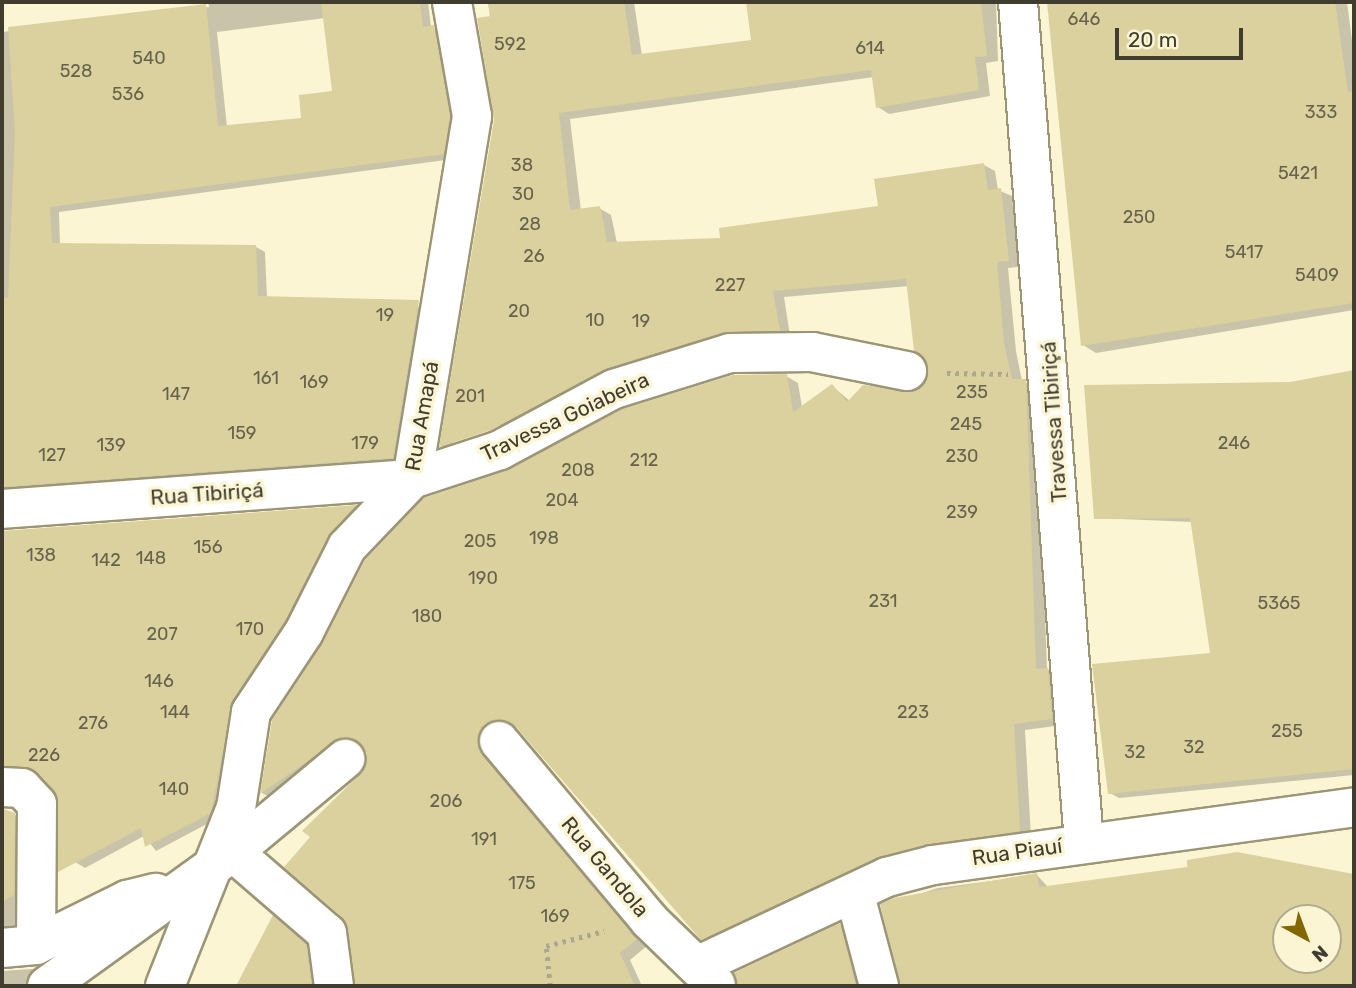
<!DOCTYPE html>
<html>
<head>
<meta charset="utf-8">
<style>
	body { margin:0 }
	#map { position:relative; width:1356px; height:988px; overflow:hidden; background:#fcf5d4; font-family:Rubik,sans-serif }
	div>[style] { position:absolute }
	.shadow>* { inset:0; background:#0003 }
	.building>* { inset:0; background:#dbd19e }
	.path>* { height:4.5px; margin-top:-2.25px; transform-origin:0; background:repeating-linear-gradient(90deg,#ada78f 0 3.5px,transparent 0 8.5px) }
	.roads { filter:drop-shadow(2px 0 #9c9677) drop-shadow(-2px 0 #9c9677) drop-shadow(0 2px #9c9677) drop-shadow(0 -2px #9c9677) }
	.minor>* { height:38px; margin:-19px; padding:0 19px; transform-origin:19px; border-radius:19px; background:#fff }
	span { translate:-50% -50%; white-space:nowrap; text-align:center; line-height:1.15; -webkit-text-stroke:7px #fcf5d4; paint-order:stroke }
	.number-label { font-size:18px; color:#67624c }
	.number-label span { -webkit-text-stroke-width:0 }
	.street-label { font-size:21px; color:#403d30 }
	.frame { position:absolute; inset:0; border:4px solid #403d30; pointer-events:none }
	.north { position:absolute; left:1272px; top:904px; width:70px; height:70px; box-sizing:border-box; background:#fcf5d4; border:2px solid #b1ab92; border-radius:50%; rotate:139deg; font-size:19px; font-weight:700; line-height:28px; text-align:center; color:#403d30 }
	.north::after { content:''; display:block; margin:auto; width:24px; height:32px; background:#846700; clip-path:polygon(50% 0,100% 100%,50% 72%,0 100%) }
	.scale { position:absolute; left:1115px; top:28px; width:128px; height:32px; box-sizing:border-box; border:4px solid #403d30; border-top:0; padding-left:9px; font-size:21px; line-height:24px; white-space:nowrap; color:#403d30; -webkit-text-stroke:5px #fcf5d4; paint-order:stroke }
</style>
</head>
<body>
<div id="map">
	<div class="shadow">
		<div style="clip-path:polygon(evenodd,208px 2px,428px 2px,431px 27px,443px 33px,459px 122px,453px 159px,59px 212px,60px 245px,256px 247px,265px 252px,267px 298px,428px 307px,402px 463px,2px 498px,2px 32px,209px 7px,208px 2px,325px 18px,334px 93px,303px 119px,227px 127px,217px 32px,325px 18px)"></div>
		<div style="clip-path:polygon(evenodd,489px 2px,634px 2px,642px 56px,753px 41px,748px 2px,996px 2px,998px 61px,986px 63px,990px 96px,889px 114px,878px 107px,874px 77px,570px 119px,581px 211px,599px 208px,611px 215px,617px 243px,721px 239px,880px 208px,984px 165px,995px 171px,998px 190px,1012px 196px,1019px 267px,1008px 268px,1016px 351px,1022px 381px,1037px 388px,1047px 669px,1059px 676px,1063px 725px,1025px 730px,1031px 837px,714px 945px,517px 726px,497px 730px,488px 753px,647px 946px,630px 960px,642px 986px,355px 986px,344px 916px,369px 752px,353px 743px,273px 799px,262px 793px,274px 721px,786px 376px,798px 383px,802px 407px,832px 386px,850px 401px,914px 394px,930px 377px,929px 363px,909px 286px,784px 297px,790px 336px,452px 452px,441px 446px,495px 120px,489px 2px,499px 425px,500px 429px,453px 444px,453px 441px,499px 425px)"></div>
		<div style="clip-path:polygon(1048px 2px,1347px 2px,1354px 56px,1354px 310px,1096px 353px,1083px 345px)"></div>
		<div style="clip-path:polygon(1354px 372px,1354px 775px,1119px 798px,1110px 793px,1094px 665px,1212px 654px,1193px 522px,1096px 518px,1290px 383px)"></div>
		<div style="clip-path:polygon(357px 507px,365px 512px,220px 817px,156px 851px,144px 836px,85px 868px,75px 862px,55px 789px,43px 776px,14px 769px,2px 776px,2px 532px)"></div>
		<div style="clip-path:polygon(2px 808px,24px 820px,23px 930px,2px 934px)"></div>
		<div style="clip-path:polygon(evenodd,1238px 854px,1354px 876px,1354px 986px,902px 986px,882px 906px,938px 888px,1037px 875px,1049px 888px,1189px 869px,1238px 854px,1286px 918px,1328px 918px,1328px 960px,1286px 960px,1286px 918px)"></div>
		<div style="clip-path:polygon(273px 917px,318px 952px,324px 986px,238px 986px)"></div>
		<div style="clip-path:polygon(840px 925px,851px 932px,866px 986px,738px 986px,736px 974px)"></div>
		<div style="clip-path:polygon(32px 969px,41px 974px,37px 986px,2px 986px,2px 971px)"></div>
	</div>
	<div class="building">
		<div style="clip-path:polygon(321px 2px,420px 2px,423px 27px,434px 25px,450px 116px,444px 154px,50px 207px,52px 243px,256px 245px,258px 296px,419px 300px,393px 458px,2px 487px,2px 297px,8px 298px,15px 132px,8px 27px,206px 4px,218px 126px,301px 118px,299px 95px,332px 91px)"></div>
		<div style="clip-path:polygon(487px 2px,624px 2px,632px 55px,751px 40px,746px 2px,981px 2px,987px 56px,975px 57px,979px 90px,876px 108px,871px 70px,559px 113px,570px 210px,600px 206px,607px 242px,720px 238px,719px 228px,878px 206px,874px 179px,984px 163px,988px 190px,1001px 188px,1009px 261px,997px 262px,1004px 343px,1012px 379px,1026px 379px,1036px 669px,1048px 668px,1052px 719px,1014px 724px,1020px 831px,881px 856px,701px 940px,516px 727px,496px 719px,479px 733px,482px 755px,637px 939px,620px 953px,635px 986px,355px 986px,342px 917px,284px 867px,310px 837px,302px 831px,359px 775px,367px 753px,353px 739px,341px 738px,260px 794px,272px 720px,323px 642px,365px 560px,424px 498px,510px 469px,622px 409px,733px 375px,787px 374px,793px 412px,832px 384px,847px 402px,863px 385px,915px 391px,928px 376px,928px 365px,914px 351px,906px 279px,773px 291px,780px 331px,724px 332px,608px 368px,491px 430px,439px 447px,494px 120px,477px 18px,491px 16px)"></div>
		<div style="clip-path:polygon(1047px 2px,1335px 2px,1348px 92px,1354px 91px,1354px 303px,1081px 346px)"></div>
		<div style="clip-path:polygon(1354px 370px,1354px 769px,1108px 794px,1092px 664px,1210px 653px,1190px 518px,1094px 519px,1084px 385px,1290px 382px)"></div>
		<div style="clip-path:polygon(357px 505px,328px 537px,285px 621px,233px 700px,211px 813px,145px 847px,141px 828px,58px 872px,53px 790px,37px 772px,2px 765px,2px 531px)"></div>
		<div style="clip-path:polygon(2px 809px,15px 813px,14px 895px,2px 902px)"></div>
		<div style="clip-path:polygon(evenodd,1237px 852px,1354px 874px,1354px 986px,900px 986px,880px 904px,894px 898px,1037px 873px,1039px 887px,1187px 867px,1187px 860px,1237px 852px,1286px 918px,1328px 918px,1328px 960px,1286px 960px,1286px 918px)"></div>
		<div style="clip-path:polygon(273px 915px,306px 944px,312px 986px,236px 986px)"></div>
		<div style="clip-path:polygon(840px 923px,856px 986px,737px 986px,734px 973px)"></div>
	</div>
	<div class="path">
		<div style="left:947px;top:373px;width:61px;rotate:0.9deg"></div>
		<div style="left:550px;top:986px;width:40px;rotate:-95.7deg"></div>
		<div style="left:546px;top:946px;width:60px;rotate:-14.5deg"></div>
	</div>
	<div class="roads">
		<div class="minor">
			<div style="left:1018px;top:2px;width:843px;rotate:85.51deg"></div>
			<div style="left:2px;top:509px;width:411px;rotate:-4.2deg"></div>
			<div style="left:412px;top:479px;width:93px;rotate:-18.2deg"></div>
			<div style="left:500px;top:450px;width:129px;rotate:-28.2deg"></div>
			<div style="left:614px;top:389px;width:121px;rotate:-17.2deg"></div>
			<div style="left:730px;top:353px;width:82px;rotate:-0.7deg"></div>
			<div style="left:812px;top:352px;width:97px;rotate:11.3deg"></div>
			<div style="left:499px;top:741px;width:234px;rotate:50deg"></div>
			<div style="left:649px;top:920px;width:93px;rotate:44.1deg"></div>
			<div style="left:2px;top:787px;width:20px;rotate:3deg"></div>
			<div style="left:22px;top:788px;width:22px;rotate:47deg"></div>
			<div style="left:37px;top:804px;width:141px;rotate:90.4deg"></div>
			<div style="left:233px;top:852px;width:124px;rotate:40.8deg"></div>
			<div style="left:327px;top:933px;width:53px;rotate:82.5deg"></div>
			<div style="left:855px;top:895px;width:94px;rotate:75.2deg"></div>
			<div style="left:2px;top:948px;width:34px;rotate:-5deg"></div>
			<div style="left:36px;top:945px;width:102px;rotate:-26.3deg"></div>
			<div style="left:127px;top:900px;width:30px;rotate:-14deg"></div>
			<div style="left:699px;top:965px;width:208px;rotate:-25.1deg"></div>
			<div style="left:887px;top:877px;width:48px;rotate:-14.6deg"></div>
			<div style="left:933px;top:865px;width:425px;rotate:-7.8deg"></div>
			<div style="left:47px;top:986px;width:229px;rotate:-35.8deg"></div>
			<div style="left:233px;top:852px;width:146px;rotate:-39.7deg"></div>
			<div style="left:165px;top:986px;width:192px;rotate:-68.3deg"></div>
			<div style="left:236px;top:808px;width:97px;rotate:-81.1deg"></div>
			<div style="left:251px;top:712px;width:96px;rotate:-56.5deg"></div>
			<div style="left:304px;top:632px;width:95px;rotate:-63.2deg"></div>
			<div style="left:347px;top:547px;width:94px;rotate:-46.3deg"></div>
			<div style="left:412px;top:479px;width:368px;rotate:-80.6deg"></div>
			<div style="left:472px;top:116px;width:116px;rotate:-100deg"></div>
		</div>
	</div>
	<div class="number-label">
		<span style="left:1084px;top:19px">646</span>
		<span style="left:510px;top:44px">592</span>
		<span style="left:870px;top:48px">614</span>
		<span style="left:149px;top:58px">540</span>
		<span style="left:76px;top:71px">528</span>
		<span style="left:128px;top:94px">536</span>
		<span style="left:1321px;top:112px">333</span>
		<span style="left:522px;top:165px">38</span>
		<span style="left:1298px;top:173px">5421</span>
		<span style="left:523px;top:194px">30</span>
		<span style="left:1139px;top:217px">250</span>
		<span style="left:530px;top:224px">28</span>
		<span style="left:1244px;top:252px">5417</span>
		<span style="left:534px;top:256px">26</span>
		<span style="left:1317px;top:275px">5409</span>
		<span style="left:730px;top:285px">227</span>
		<span style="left:519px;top:311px">20</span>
		<span style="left:385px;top:315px">19</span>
		<span style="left:595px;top:320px">10</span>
		<span style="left:641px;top:321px">19</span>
		<span style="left:266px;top:378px">161</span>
		<span style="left:314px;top:382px">169</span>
		<span style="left:972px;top:392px">235</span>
		<span style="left:176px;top:394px">147</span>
		<span style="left:470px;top:396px">201</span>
		<span style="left:966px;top:424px">245</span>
		<span style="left:242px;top:433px">159</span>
		<span style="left:365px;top:443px">179</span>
		<span style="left:1234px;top:443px">246</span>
		<span style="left:111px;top:445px">139</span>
		<span style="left:52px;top:455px">127</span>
		<span style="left:962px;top:456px">230</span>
		<span style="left:644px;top:460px">212</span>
		<span style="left:578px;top:470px">208</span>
		<span style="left:562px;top:500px">204</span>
		<span style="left:962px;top:512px">239</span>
		<span style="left:544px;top:538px">198</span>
		<span style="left:480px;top:541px">205</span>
		<span style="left:208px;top:547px">156</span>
		<span style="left:41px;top:555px">138</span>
		<span style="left:151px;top:558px">148</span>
		<span style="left:106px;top:560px">142</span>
		<span style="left:483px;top:578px">190</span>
		<span style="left:883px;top:601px">231</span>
		<span style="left:1279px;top:603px">5365</span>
		<span style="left:427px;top:616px">180</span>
		<span style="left:250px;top:629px">170</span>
		<span style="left:162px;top:634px">207</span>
		<span style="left:159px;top:681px">146</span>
		<span style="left:175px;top:712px">144</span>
		<span style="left:913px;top:712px">223</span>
		<span style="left:93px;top:723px">276</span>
		<span style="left:1287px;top:731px">255</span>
		<span style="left:1194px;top:747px">32</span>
		<span style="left:1135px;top:752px">32</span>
		<span style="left:44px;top:755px">226</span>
		<span style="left:174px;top:789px">140</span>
		<span style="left:446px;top:801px">206</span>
		<span style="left:484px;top:839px">191</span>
		<span style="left:522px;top:883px">175</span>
		<span style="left:555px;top:916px">169</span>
	</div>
	<div class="street-label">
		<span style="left:422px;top:416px;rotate:-80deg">Rua Amapá</span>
		<span style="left:565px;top:417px;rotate:-25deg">Travessa Goiabeira</span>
		<span style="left:1054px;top:422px;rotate:-94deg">Travessa Tibiriçá</span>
		<span style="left:207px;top:494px;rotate:-4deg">Rua Tibiriçá</span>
		<span style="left:1017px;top:852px;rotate:-8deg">Rua Piauí</span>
		<span style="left:605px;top:867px;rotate:50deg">Rua Gandola</span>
	</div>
	<div class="frame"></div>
	<div class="north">N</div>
	<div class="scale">20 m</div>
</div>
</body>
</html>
